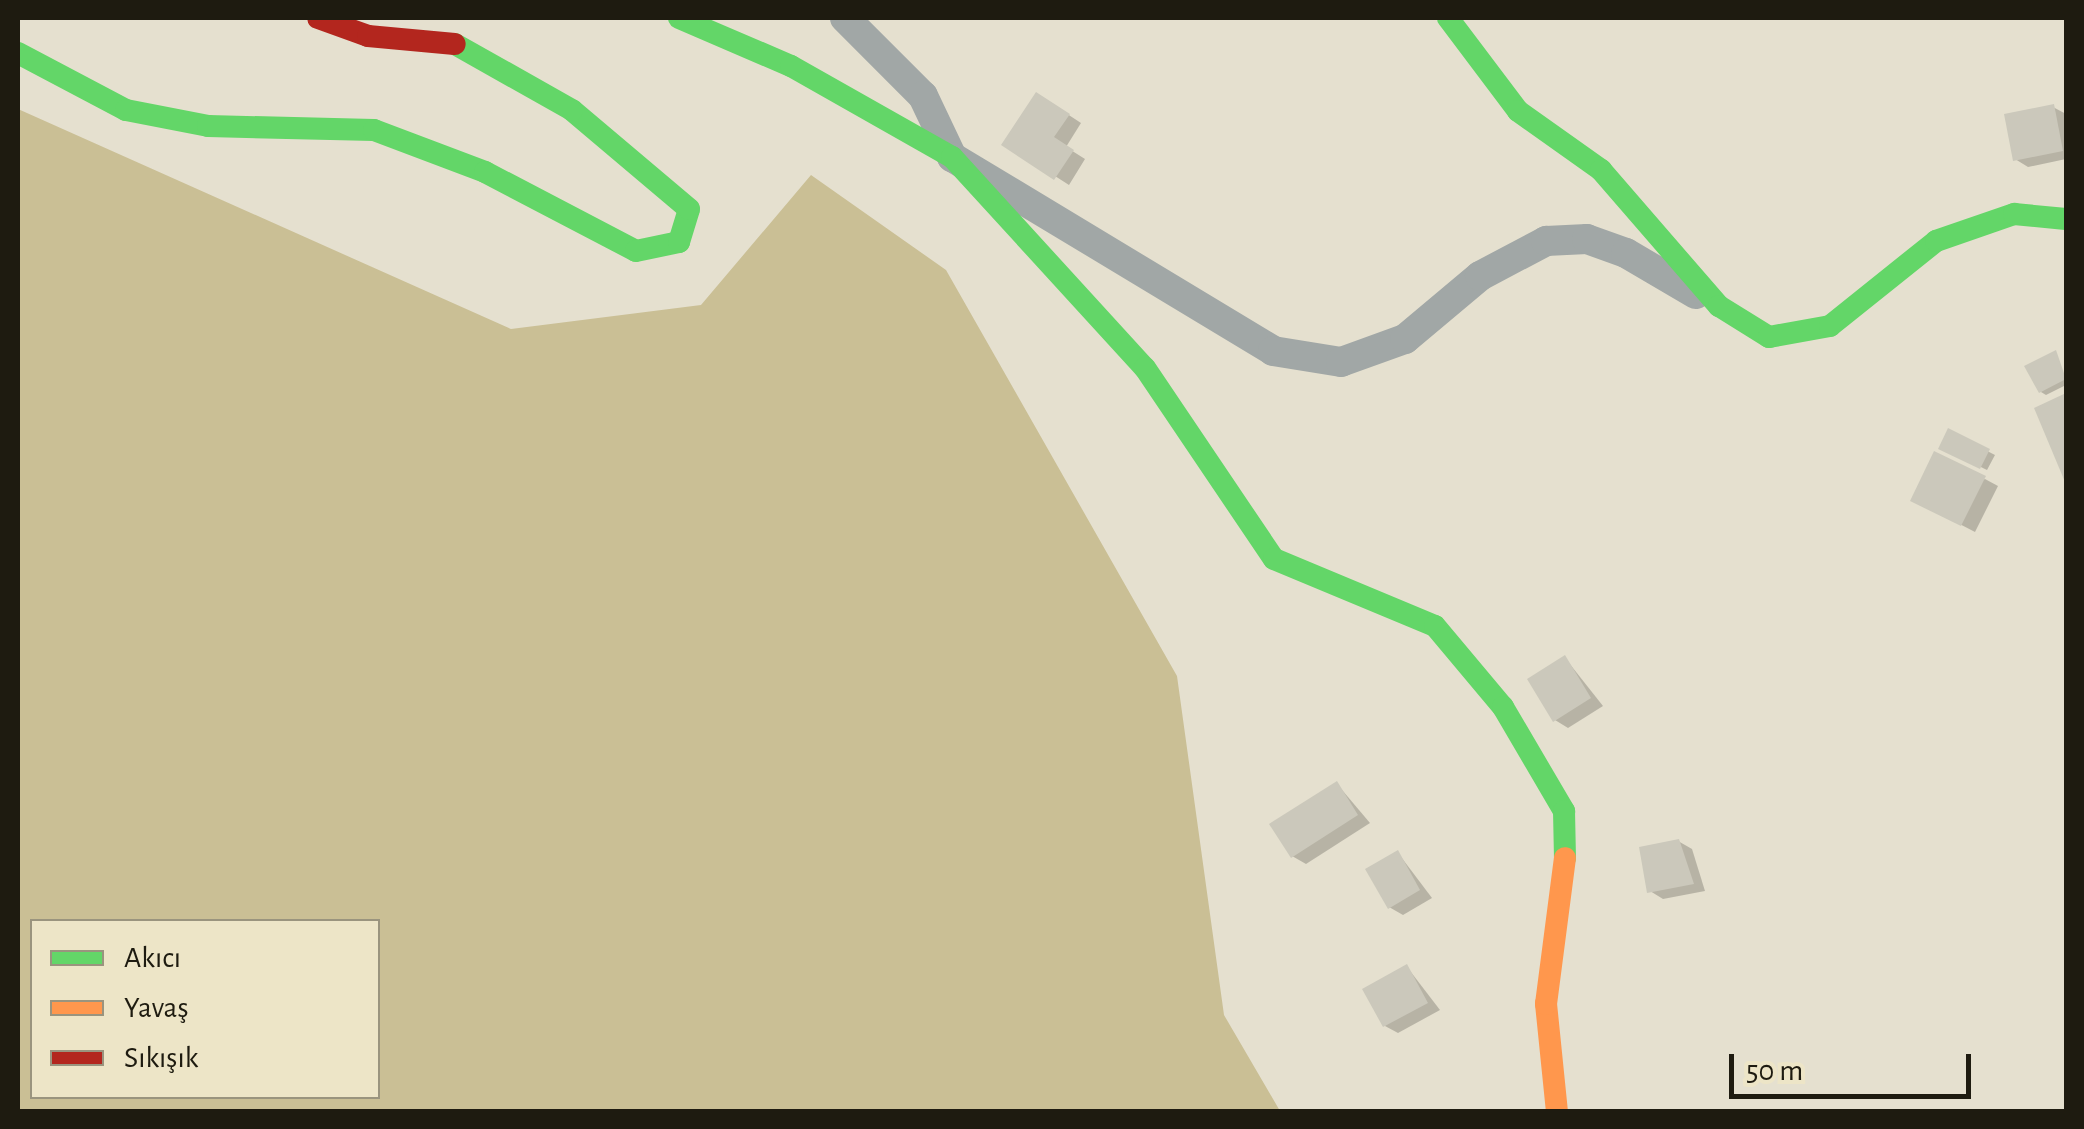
<!DOCTYPE html>
<html>
<head>
<meta charset="utf-8">
<style>
	body { margin:0 }
	#map { position:relative; width:2084px; height:1129px; overflow:hidden; background:#e5e0cf; font-family:"Alegreya Sans",sans-serif }
	div>[style] { position:absolute }
	.forest>* { inset:0; background:#cabf95 }
	.shadow>* { inset:0; background:#0003 }
	.building>* { inset:0; background:#cbc8bb }
	.street>* { height:30px; margin:-15px; padding:0 15px; transform-origin:15px; border-radius:15px; background:#a1a7a6 }
	.fast>* { height:22px; margin:-11px; padding:0 11px; transform-origin:11px; border-radius:11px; background:#63d668 }
	.slow>* { height:22px; margin:-11px; padding:0 11px; transform-origin:11px; border-radius:11px; background:#ff974d }
	.jam>* { height:22px; margin:-11px; padding:0 11px; transform-origin:11px; border-radius:11px; background:#b3261e }
	span { translate:-50% -50%; white-space:nowrap; text-align:center; line-height:1.15; -webkit-text-stroke:9px #ede5c7; paint-order:stroke }
	.frame { position:absolute; inset:0; border:20px solid #1e1b10; pointer-events:none }
	.legend { position:absolute; left:30px; top:919px; width:350px; height:180px; box-sizing:border-box; background:#ede5c7; border:2px solid #9a947e; margin:0; padding:12px 18px; list-style:none; font-size:30px; color:#1e1b10 }
	.legend li { display:flex; align-items:center; gap:20px; height:50px }
	.legend b { width:50px; border:2px solid #9a947e }
	.scale { position:absolute; left:1729px; top:1054px; width:242px; height:45px; box-sizing:border-box; border:5px solid #1e1b10; border-top:0; padding-left:12px; font-size:30px; line-height:35px; white-space:nowrap; color:#1e1b10; -webkit-text-stroke:8px #ede5c7; paint-order:stroke }
</style>
</head>
<body>
<div id="map">
	<div class="forest">
		<div style="clip-path:polygon(evenodd,18px 109px,511px 329px,701px 305px,811px 175px,946px 270px,1177px 676px,1224px 1015px,1280px 1111px,18px 1111px,18px 109px,32px 922px,378px 922px,378px 1096px,32px 1096px,32px 922px)"></div>
	</div>
	<div class="shadow">
		<div style="clip-path:polygon(1049px 102px,1081px 123px,1066px 147px,1085px 159px,1069px 185px,1005px 144px)"></div>
		<div style="clip-path:polygon(2053px 107px,2066px 114px,2066px 159px,2028px 167px,2015px 159px)"></div>
		<div style="clip-path:polygon(2056px 353px,2066px 385px,2046px 395px,2041px 392px)"></div>
		<div style="clip-path:polygon(1950px 432px,1995px 455px,1987px 470px,1942px 448px)"></div>
		<div style="clip-path:polygon(1985px 479px,1998px 486px,1975px 532px,1923px 505px)"></div>
		<div style="clip-path:polygon(1565px 658px,1603px 706px,1568px 728px,1555px 720px)"></div>
		<div style="clip-path:polygon(1337px 784px,1370px 823px,1306px 864px,1292px 856px)"></div>
		<div style="clip-path:polygon(1678px 841px,1692px 849px,1705px 891px,1663px 899px,1650px 891px)"></div>
		<div style="clip-path:polygon(1398px 853px,1432px 898px,1403px 915px,1389px 907px)"></div>
		<div style="clip-path:polygon(1407px 967px,1440px 1010px,1398px 1033px,1385px 1026px)"></div>
	</div>
	<div class="building">
		<div style="clip-path:polygon(1036px 92px,1070px 114px,1054px 137px,1074px 150px,1054px 180px,1001px 145px)"></div>
		<div style="clip-path:polygon(2054px 104px,2063px 151px,2013px 161px,2004px 114px)"></div>
		<div style="clip-path:polygon(2056px 350px,2066px 379px,2039px 393px,2024px 366px)"></div>
		<div style="clip-path:polygon(2066px 393px,2066px 482px,2065px 482px,2034px 408px)"></div>
		<div style="clip-path:polygon(1948px 428px,1990px 449px,1980px 469px,1938px 449px)"></div>
		<div style="clip-path:polygon(1934px 451px,1986px 476px,1961px 526px,1910px 501px)"></div>
		<div style="clip-path:polygon(1565px 655px,1591px 698px,1553px 722px,1527px 679px)"></div>
		<div style="clip-path:polygon(1337px 781px,1358px 815px,1291px 858px,1269px 824px)"></div>
		<div style="clip-path:polygon(1679px 839px,1694px 884px,1647px 893px,1639px 847px)"></div>
		<div style="clip-path:polygon(1398px 850px,1420px 890px,1388px 909px,1365px 869px)"></div>
		<div style="clip-path:polygon(1407px 964px,1428px 1003px,1383px 1027px,1362px 989px)"></div>
	</div>
	<div class="street">
		<div style="left:845px;top:18px;width:110px;rotate:45deg"></div>
		<div style="left:923px;top:96px;width:68px;rotate:64.6deg"></div>
		<div style="left:952px;top:157px;width:375px;rotate:31.1deg"></div>
		<div style="left:1273px;top:351px;width:69px;rotate:9.2deg"></div>
		<div style="left:1341px;top:362px;width:68px;rotate:-19.8deg"></div>
		<div style="left:1405px;top:339px;width:98px;rotate:-40deg"></div>
		<div style="left:1480px;top:276px;width:75px;rotate:-27.9deg"></div>
		<div style="left:1546px;top:241px;width:41px;rotate:-2.8deg"></div>
		<div style="left:1587px;top:239px;width:41px;rotate:19.7deg"></div>
		<div style="left:1626px;top:253px;width:81px;rotate:30.4deg"></div>
	</div>
	<div class="fast">
		<div style="left:679px;top:18px;width:122px;rotate:23.2deg"></div>
		<div style="left:791px;top:66px;width:185px;rotate:29.5deg"></div>
		<div style="left:952px;top:157px;width:286px;rotate:47.6deg"></div>
		<div style="left:1145px;top:368px;width:230px;rotate:56deg"></div>
		<div style="left:1274px;top:559px;width:174px;rotate:22.6deg"></div>
		<div style="left:1435px;top:626px;width:106px;rotate:50deg"></div>
		<div style="left:1503px;top:707px;width:121px;rotate:59.6deg"></div>
		<div style="left:1564px;top:811px;width:47px;rotate:88.8deg"></div>
		<div style="left:1448px;top:18px;width:116px;rotate:53deg"></div>
		<div style="left:1518px;top:111px;width:102px;rotate:35.4deg"></div>
		<div style="left:1601px;top:170px;width:180px;rotate:49.1deg"></div>
		<div style="left:1719px;top:306px;width:59px;rotate:31.8deg"></div>
		<div style="left:1769px;top:337px;width:62px;rotate:-10.2deg"></div>
		<div style="left:1830px;top:326px;width:136px;rotate:-38.7deg"></div>
		<div style="left:1936px;top:241px;width:83px;rotate:-19.1deg"></div>
		<div style="left:2014px;top:214px;width:52px;rotate:5.5deg"></div>
		<div style="left:18px;top:53px;width:122px;rotate:27.8deg"></div>
		<div style="left:126px;top:110px;width:84px;rotate:11deg"></div>
		<div style="left:208px;top:126px;width:166px;rotate:1.4deg"></div>
		<div style="left:374px;top:130px;width:119px;rotate:20.7deg"></div>
		<div style="left:485px;top:172px;width:170px;rotate:27.6deg"></div>
		<div style="left:636px;top:251px;width:44px;rotate:-11.8deg"></div>
		<div style="left:679px;top:242px;width:34px;rotate:-73deg"></div>
		<div style="left:689px;top:209px;width:153px;rotate:-139.8deg"></div>
		<div style="left:572px;top:110px;width:134px;rotate:-150.6deg"></div>
	</div>
	<div class="slow">
		<div style="left:1557px;top:1112px;width:109px;rotate:-95.8deg"></div>
		<div style="left:1546px;top:1004px;width:147px;rotate:-82.6deg"></div>
	</div>
	<div class="jam">
		<div style="left:318px;top:18px;width:53px;rotate:19.8deg"></div>
		<div style="left:368px;top:36px;width:87px;rotate:5.3deg"></div>
	</div>
	<div class="frame"></div>
	<ul class="legend">
	<li><b style="height:12px;background:#63d668"></b>Akıcı</li>
	<li><b style="height:12px;background:#ff974d"></b>Yavaş</li>
	<li><b style="height:12px;background:#b3261e"></b>Sıkışık</li>
	</ul>
	<div class="scale">50 m</div>
</div>
</body>
</html>
